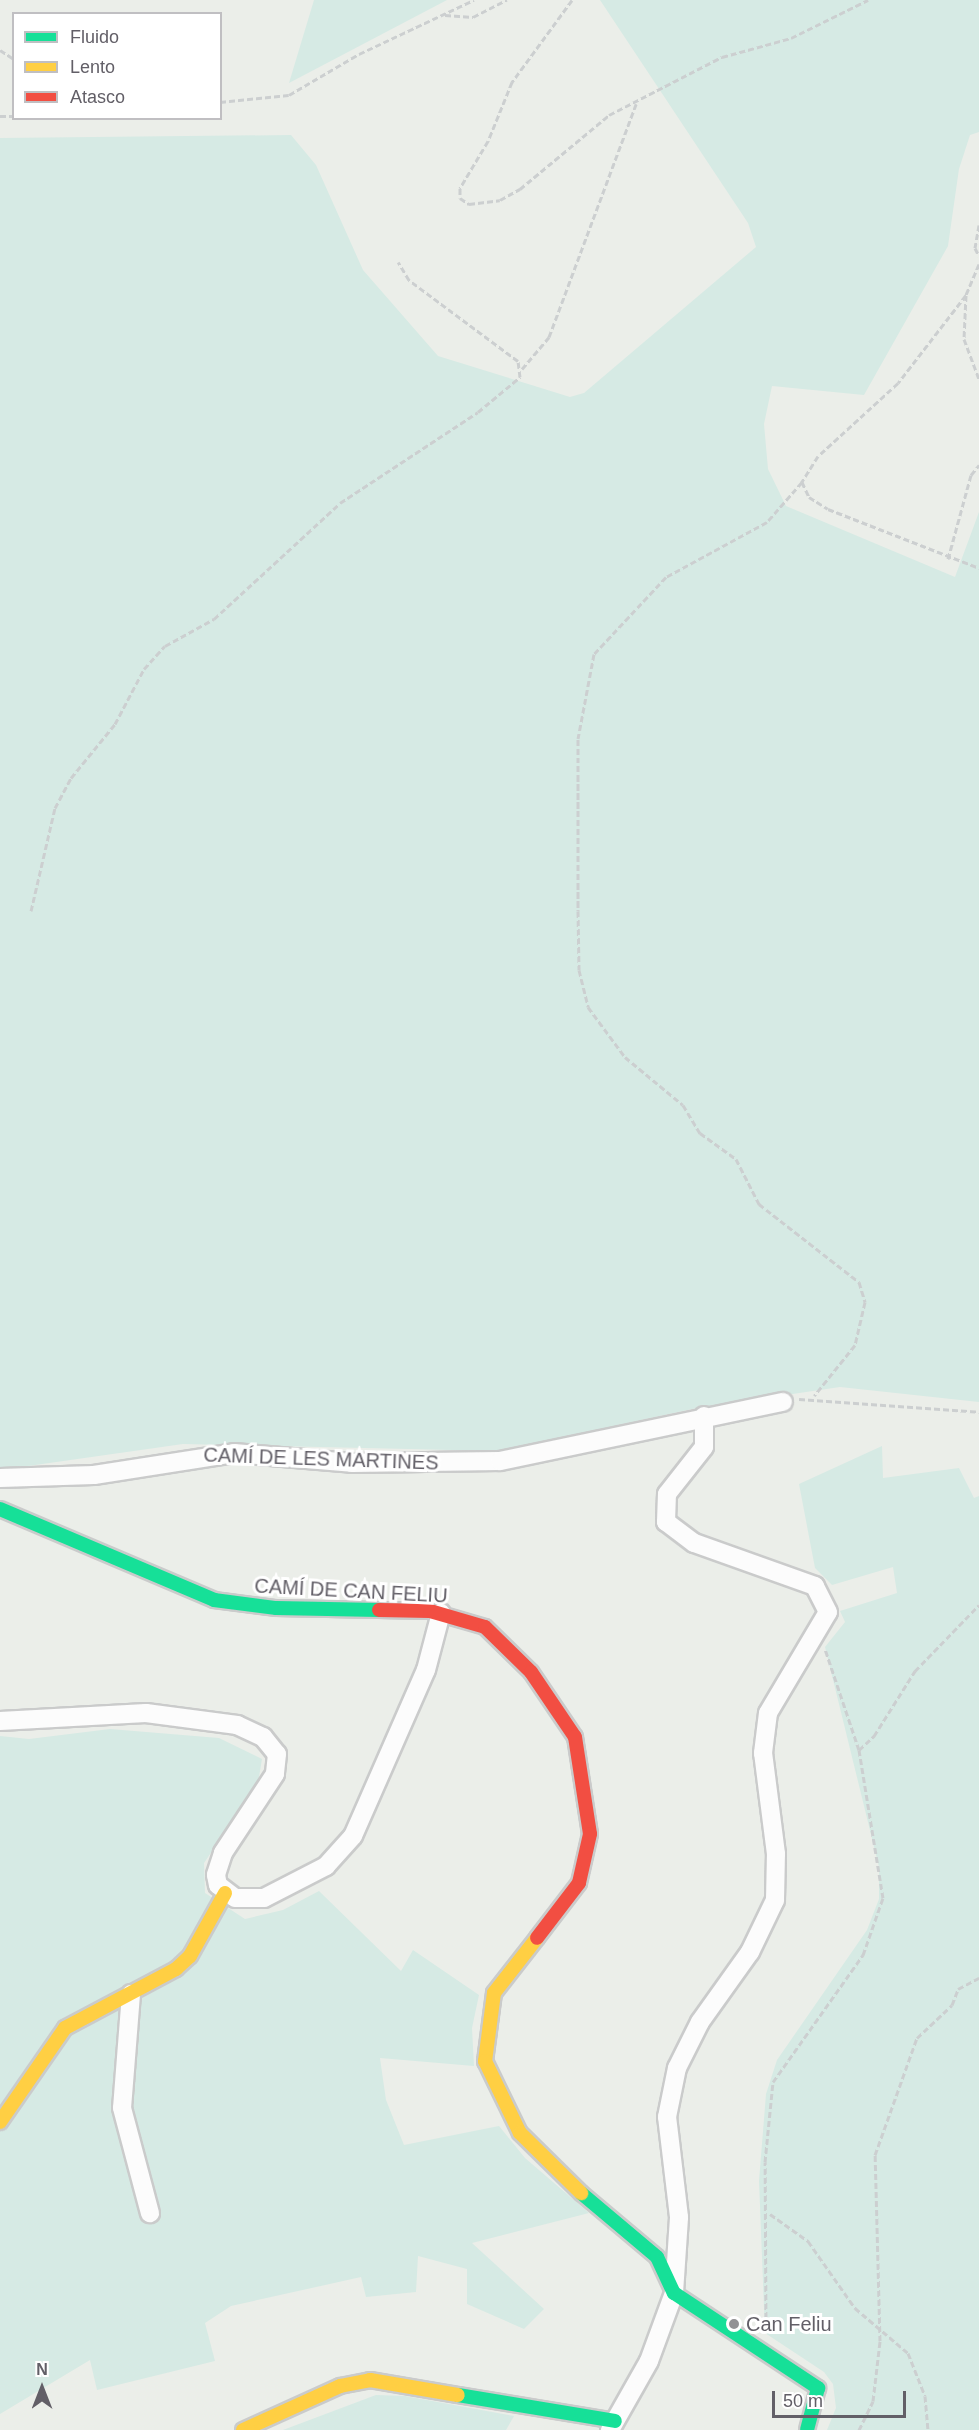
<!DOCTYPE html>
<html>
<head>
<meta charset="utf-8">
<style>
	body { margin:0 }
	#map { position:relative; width:979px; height:2430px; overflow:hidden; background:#ebeee9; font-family:Arial,sans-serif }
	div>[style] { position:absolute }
	.green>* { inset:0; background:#d6eae4 }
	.path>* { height:3px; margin-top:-1.5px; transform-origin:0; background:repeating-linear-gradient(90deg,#cccfd0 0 6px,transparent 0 9px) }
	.roads { filter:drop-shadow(2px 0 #cacbcb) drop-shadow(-2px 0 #cacbcb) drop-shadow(0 2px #cacbcb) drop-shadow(0 -2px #cacbcb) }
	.street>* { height:18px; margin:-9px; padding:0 9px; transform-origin:9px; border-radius:9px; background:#fcfcfc }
	.fast>* { height:14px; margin:-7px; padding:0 7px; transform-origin:7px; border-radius:7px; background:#16e098 }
	.slow>* { height:14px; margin:-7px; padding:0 7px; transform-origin:7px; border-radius:7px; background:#ffcf43 }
	.jam>* { height:14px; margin:-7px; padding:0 7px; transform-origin:7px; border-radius:7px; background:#f24e42 }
	.dots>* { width:16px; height:16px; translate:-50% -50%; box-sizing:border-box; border:3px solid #fff; border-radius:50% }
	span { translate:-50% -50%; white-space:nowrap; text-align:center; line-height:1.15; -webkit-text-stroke:6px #fff; paint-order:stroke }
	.street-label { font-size:20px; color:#625f67 }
	.poi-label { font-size:20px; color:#625f67 }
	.left { translate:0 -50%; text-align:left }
	.legend { position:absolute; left:12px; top:12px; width:210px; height:108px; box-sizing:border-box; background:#fff; border:2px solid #c0bfc2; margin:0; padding:8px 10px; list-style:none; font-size:18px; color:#625f67 }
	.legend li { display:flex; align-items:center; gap:12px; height:30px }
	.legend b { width:30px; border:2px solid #c0bfc2 }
	.north { position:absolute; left:12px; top:2358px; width:60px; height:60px; -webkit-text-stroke:4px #fff; paint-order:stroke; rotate:0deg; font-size:16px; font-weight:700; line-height:24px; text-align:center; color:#625f67 }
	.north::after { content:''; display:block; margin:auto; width:21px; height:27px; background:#625f67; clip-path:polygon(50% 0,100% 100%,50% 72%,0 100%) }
	.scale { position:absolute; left:772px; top:2391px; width:134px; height:27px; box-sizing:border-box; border:3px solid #625f67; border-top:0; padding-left:8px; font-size:18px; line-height:21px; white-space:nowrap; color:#625f67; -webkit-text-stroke:4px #fff; paint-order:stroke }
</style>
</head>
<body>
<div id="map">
	<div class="green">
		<div style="clip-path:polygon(314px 0,447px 0,289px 83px)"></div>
		<div style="clip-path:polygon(600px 0,979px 0,979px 132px,970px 135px,959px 169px,948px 246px,864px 395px,772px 386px,764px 424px,768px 469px,786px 506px,955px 577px,979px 512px,979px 1402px,840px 1387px,697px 1408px,497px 1451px,183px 1444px,0 1470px,0 138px,291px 135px,316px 165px,363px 270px,438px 356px,570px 397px,584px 393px,756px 247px,748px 223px)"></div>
		<div style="clip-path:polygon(882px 1446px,883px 1478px,959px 1468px,974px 1498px,979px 1496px,979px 2430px,827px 2430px,836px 2408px,833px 2384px,824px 2372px,765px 2333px,759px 2181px,766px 2094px,777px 2060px,867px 1930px,879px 1899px,879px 1867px,825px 1647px,845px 1622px,840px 1611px,897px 1593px,893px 1567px,832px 1585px,815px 1568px,799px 1484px)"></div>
		<div style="clip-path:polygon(110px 1729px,219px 1738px,262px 1759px,258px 1783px,204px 1863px,205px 1893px,245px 1919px,283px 1910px,319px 1891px,401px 1971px,413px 1950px,479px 1995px,472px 2028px,474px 2066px,380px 2058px,386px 2100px,404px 2145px,499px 2126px,525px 2158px,589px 2213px,472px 2243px,544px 2309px,524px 2329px,467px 2304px,467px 2269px,418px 2256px,416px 2292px,366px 2297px,361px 2277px,231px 2306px,205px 2323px,215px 2361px,97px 2390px,90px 2360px,0 2414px,0 1736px,29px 1739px)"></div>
		<div style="clip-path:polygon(376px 2395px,405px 2396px,514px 2416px,506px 2430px,283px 2430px)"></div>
	</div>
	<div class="path">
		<div style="left:572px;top:0;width:102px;rotate:126.2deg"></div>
		<div style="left:512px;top:82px;width:64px;rotate:112.1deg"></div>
		<div style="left:488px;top:141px;width:55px;rotate:120.8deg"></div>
		<div style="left:460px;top:188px;width:10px;rotate:90deg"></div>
		<div style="left:460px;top:198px;width:11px;rotate:34deg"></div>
		<div style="left:469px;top:204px;width:31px;rotate:-7deg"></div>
		<div style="left:500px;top:200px;width:23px;rotate:-29deg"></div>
		<div style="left:520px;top:189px;width:116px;rotate:-39.7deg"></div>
		<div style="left:609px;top:115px;width:127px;rotate:-27.2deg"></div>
		<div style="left:722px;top:57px;width:72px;rotate:-15.4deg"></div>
		<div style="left:791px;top:38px;width:86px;rotate:-26.3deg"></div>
		<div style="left:445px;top:15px;width:28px;rotate:4deg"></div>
		<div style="left:473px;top:17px;width:38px;rotate:-27deg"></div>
		<div style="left:0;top:50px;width:17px;rotate:33deg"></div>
		<div style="left:220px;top:102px;width:69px;rotate:-5.8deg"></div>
		<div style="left:289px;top:95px;width:81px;rotate:-30.4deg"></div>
		<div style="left:359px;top:54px;width:127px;rotate:-25.2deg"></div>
		<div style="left:0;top:116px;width:14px"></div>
		<div style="left:979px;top:225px;width:23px;rotate:100deg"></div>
		<div style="left:975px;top:248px;width:9px;rotate:63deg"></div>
		<div style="left:979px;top:264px;width:34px;rotate:113deg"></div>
		<div style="left:966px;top:295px;width:111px;rotate:127.7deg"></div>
		<div style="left:898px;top:383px;width:108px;rotate:137.6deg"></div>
		<div style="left:818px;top:456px;width:31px;rotate:122deg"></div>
		<div style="left:802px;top:482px;width:17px;rotate:65deg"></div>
		<div style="left:809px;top:497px;width:22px;rotate:32deg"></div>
		<div style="left:828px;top:509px;width:162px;rotate:21.3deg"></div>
		<div style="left:966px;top:295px;width:44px;rotate:92.6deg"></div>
		<div style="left:964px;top:339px;width:43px;rotate:69.4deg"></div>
		<div style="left:522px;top:369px;width:42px;rotate:-49.8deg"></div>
		<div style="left:549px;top:337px;width:249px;rotate:-69.5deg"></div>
		<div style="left:802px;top:482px;width:53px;rotate:131.2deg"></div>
		<div style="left:767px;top:522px;width:115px;rotate:151.4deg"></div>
		<div style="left:666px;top:577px;width:105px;rotate:133.1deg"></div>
		<div style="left:594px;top:654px;width:86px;rotate:100.7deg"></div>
		<div style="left:578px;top:739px;width:172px;rotate:90deg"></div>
		<div style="left:578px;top:911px;width:59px;rotate:89deg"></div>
		<div style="left:579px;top:970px;width:38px;rotate:76deg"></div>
		<div style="left:588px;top:1007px;width:62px;rotate:53.5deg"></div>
		<div style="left:625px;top:1057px;width:75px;rotate:39.6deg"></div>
		<div style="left:683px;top:1105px;width:33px;rotate:59deg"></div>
		<div style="left:700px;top:1133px;width:44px;rotate:35.8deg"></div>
		<div style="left:736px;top:1159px;width:51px;rotate:62.9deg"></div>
		<div style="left:759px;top:1204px;width:127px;rotate:38deg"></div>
		<div style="left:859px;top:1282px;width:21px;rotate:73deg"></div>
		<div style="left:865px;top:1302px;width:44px;rotate:103.1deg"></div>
		<div style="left:855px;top:1345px;width:65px;rotate:128.8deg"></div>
		<div style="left:948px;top:559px;width:87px;rotate:-74.7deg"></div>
		<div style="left:971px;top:475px;width:13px;rotate:-51deg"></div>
		<div style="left:31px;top:911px;width:106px;rotate:-76.9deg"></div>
		<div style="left:55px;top:808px;width:34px;rotate:-62deg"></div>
		<div style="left:71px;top:778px;width:70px;rotate:-50.8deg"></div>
		<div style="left:115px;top:724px;width:62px;rotate:-62.2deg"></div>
		<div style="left:144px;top:669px;width:31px;rotate:-48deg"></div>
		<div style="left:165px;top:646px;width:56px;rotate:-28.9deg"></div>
		<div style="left:214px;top:619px;width:171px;rotate:-42.6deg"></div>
		<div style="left:340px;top:503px;width:165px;rotate:-33.4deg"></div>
		<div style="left:478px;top:412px;width:55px;rotate:-39.8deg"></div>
		<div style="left:520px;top:377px;width:16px;rotate:-97deg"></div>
		<div style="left:518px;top:361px;width:136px;rotate:-143.4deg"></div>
		<div style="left:409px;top:280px;width:21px;rotate:-121deg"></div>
		<div style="left:799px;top:1399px;width:180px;rotate:4.1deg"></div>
		<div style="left:859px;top:1750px;width:21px;rotate:-43deg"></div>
		<div style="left:874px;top:1736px;width:77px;rotate:-57.8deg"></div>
		<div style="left:915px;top:1671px;width:92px;rotate:-45.9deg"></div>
		<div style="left:770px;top:2214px;width:47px;rotate:35.4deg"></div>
		<div style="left:808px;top:2241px;width:82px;rotate:55deg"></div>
		<div style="left:855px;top:2308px;width:70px;rotate:40.3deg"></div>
		<div style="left:908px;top:2353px;width:46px;rotate:68.4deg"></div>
		<div style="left:925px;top:2396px;width:34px;rotate:85deg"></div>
		<div style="left:766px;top:2327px;width:165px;rotate:-90.3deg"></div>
		<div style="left:765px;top:2162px;width:80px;rotate:-84.3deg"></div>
		<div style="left:773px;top:2082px;width:156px;rotate:-54.7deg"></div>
		<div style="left:863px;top:1955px;width:60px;rotate:-70.7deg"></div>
		<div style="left:883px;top:1898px;width:150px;rotate:-99.2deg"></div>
		<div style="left:859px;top:1750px;width:107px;rotate:-108.6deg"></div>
		<div style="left:859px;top:2430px;width:32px;rotate:-64deg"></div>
		<div style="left:873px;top:2401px;width:60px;rotate:-83.3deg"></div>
		<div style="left:880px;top:2341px;width:186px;rotate:-91.5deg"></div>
		<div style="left:875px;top:2155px;width:124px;rotate:-70.3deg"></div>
		<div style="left:917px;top:2038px;width:48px;rotate:-43.3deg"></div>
		<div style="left:952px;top:2005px;width:17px;rotate:-69deg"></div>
		<div style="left:958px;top:1989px;width:24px;rotate:-28deg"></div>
	</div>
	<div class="roads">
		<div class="street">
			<div style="left:0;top:1478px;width:94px;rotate:-1.8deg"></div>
			<div style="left:94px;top:1475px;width:142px;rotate:-8.9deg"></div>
			<div style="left:234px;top:1453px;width:118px;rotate:4.8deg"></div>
			<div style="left:352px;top:1463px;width:148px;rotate:-0.8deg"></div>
			<div style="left:500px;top:1461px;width:289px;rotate:-11.8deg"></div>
			<div style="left:0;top:1721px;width:146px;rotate:-3.1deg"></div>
			<div style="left:146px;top:1713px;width:92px;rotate:7.5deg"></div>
			<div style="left:237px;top:1725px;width:29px;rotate:25deg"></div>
			<div style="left:263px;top:1737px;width:22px;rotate:51deg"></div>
			<div style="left:277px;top:1754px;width:20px;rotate:96deg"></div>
			<div style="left:275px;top:1774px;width:95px;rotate:123.4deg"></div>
			<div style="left:223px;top:1853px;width:23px;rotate:108deg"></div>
			<div style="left:216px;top:1875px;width:10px;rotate:79deg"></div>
			<div style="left:218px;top:1885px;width:21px;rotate:37deg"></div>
			<div style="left:235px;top:1898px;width:29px"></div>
			<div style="left:264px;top:1898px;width:70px;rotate:-27.3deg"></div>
			<div style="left:326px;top:1866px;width:40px;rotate:-48deg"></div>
			<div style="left:353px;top:1836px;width:181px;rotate:-66.3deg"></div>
			<div style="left:426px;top:1670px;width:59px;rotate:-75.3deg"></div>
			<div style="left:131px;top:1994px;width:114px;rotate:94.5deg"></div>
			<div style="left:122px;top:2108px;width:109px;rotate:75.1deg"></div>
			<div style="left:610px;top:2430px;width:79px;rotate:-60.5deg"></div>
			<div style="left:649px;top:2361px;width:72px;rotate:-69.8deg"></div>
			<div style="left:674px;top:2293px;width:76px;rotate:-86.2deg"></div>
			<div style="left:679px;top:2217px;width:101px;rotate:-96.8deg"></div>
			<div style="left:667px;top:2117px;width:50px;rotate:-78.5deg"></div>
			<div style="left:677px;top:2068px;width:51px;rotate:-63.4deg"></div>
			<div style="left:700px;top:2022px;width:86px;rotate:-54.5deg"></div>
			<div style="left:750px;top:1952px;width:58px;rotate:-64.3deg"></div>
			<div style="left:775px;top:1900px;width:46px;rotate:-88.8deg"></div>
			<div style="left:776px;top:1854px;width:102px;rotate:-97.3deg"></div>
			<div style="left:763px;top:1753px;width:40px;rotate:-82.9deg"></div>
			<div style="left:768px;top:1713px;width:117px;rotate:-59.3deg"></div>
			<div style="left:828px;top:1612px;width:29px;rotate:-117deg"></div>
			<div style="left:815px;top:1586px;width:128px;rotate:-160.4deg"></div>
			<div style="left:694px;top:1543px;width:35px;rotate:-143deg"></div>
			<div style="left:666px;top:1522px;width:28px;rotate:-88deg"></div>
			<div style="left:667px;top:1494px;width:60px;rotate:-51.8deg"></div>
			<div style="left:704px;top:1447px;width:31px;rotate:-90deg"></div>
		</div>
		<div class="fast">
			<div style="left:0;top:1509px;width:233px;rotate:23deg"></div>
			<div style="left:214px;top:1600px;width:63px;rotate:7.4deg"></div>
			<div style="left:276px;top:1608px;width:103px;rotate:1.1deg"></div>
			<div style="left:581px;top:2193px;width:99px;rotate:40.1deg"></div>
			<div style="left:657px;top:2257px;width:40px;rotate:65deg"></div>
			<div style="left:674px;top:2293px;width:173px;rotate:33.4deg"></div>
			<div style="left:818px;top:2388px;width:43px;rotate:104.7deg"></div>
			<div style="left:458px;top:2395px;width:159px;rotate:9.4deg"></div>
		</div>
		<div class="slow">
			<div style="left:537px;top:1938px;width:70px;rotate:128deg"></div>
			<div style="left:494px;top:1993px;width:69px;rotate:97.5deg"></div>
			<div style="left:485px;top:2061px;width:80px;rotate:64.1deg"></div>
			<div style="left:520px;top:2133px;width:86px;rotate:44.5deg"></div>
			<div style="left:0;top:2122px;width:114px;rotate:-55.3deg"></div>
			<div style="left:65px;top:2028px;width:126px;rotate:-28deg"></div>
			<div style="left:176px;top:1969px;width:19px;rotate:-43deg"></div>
			<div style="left:190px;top:1956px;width:72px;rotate:-60.9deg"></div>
			<div style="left:243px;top:2430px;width:107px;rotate:-24.4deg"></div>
			<div style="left:340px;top:2386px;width:31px;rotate:-11deg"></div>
			<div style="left:370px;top:2380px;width:89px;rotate:9.7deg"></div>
		</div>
		<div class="jam">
			<div style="left:379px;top:1610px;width:51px;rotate:1.1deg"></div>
			<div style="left:430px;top:1611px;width:57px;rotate:16.2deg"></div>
			<div style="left:485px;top:1627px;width:64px;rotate:44.4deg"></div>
			<div style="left:531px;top:1672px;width:78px;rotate:55.9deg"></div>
			<div style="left:575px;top:1737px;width:98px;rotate:81.2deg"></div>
			<div style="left:590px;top:1834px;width:50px;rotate:102.7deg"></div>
			<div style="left:579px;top:1883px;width:69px;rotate:127.4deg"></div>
		</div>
	</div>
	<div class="dots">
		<div style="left:734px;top:2324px;background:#929194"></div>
	</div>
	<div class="street-label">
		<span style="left:321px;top:1459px;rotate:2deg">CAMÍ DE LES MARTINES</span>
		<span style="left:351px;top:1591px;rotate:3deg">CAMÍ DE CAN FELIU</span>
	</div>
	<div class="poi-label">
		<span class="left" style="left:746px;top:2324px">Can Feliu</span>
	</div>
	<ul class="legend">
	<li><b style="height:8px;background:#16e098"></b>Fluido</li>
	<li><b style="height:8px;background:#ffcf43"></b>Lento</li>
	<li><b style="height:8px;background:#f24e42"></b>Atasco</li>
	</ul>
	<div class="north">N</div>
	<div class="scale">50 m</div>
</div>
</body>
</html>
